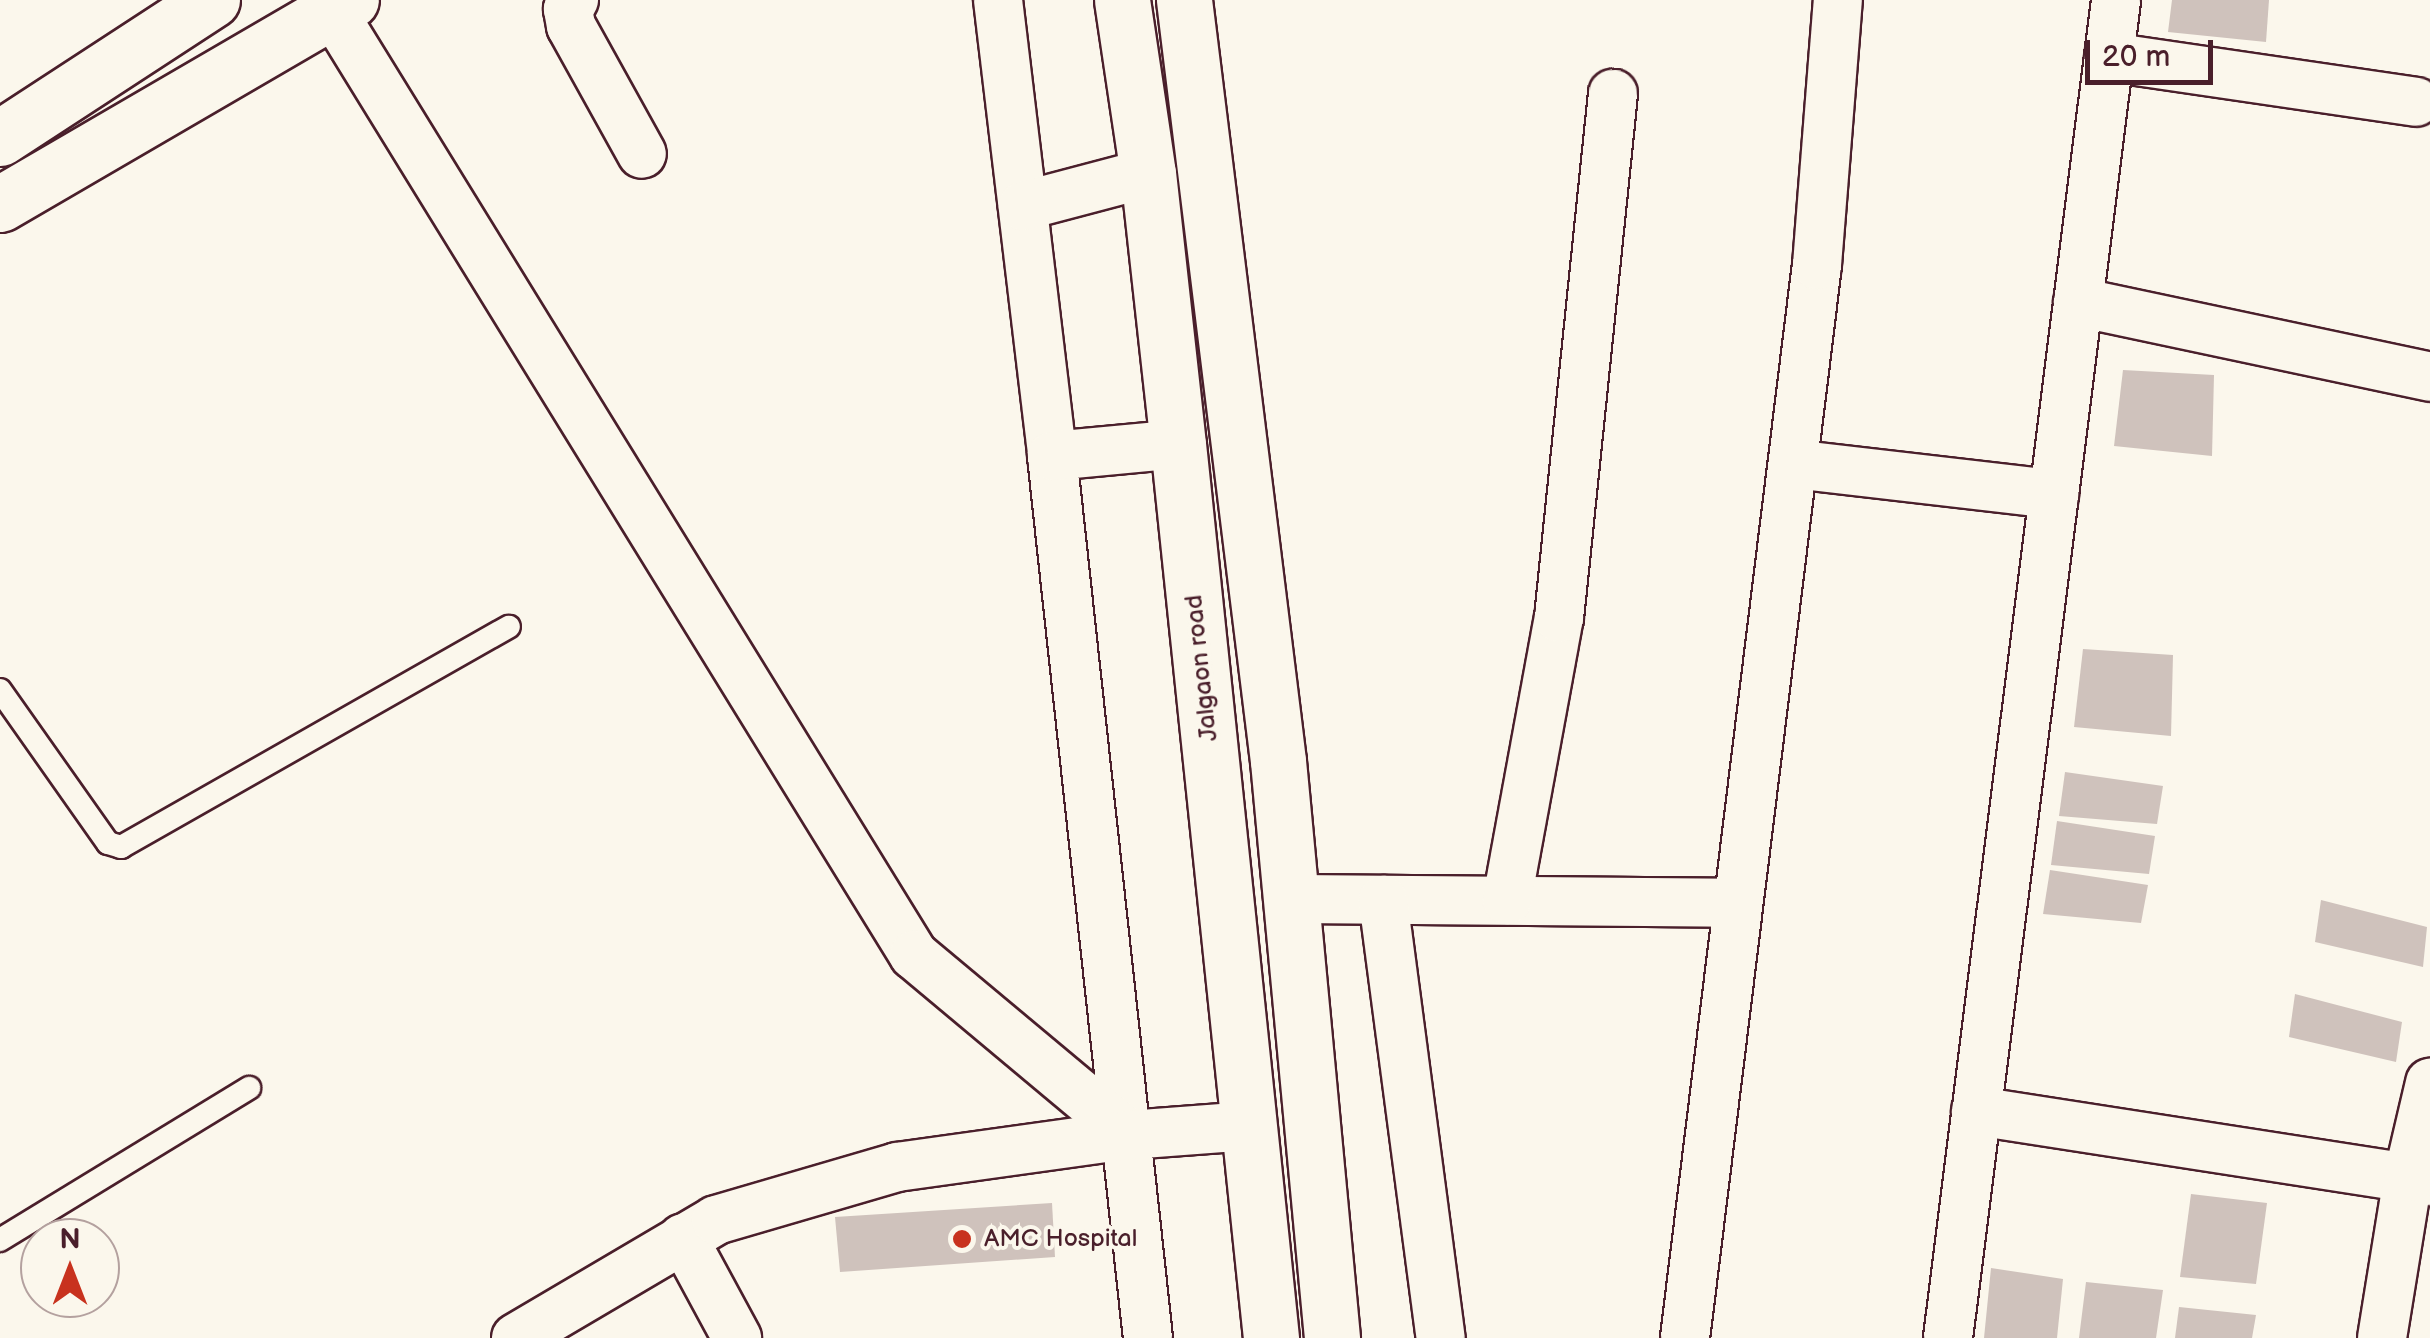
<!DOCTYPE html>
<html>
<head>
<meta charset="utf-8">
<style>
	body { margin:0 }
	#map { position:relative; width:2430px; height:1338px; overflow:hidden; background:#fbf7ec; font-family:"Balsamiq Sans",sans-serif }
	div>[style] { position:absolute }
	.building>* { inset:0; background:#cfc2bc }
	.roads { filter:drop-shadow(2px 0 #4a1f2b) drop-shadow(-2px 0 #4a1f2b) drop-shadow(0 2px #4a1f2b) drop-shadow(0 -2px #4a1f2b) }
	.lane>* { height:22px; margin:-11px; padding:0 11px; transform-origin:11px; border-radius:11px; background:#fbf7ec }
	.street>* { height:48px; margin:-24px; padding:0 24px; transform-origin:24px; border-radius:24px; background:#fbf7ec }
	.primary>* { height:55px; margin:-27.5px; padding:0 27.5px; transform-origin:27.5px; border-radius:27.5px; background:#fbf7ec }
	.highway>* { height:55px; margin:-27.5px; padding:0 27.5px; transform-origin:27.5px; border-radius:27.5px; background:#fbf7ec }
	.dots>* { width:28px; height:28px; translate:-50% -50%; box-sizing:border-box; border:5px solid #fbf7ec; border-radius:50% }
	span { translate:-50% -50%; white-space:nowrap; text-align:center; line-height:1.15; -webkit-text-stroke:8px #fbf7ec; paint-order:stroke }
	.street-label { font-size:25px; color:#4a1f2b }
	.poi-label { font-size:25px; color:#4a1f2b }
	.left { translate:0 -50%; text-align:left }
	.north { position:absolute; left:20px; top:1218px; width:100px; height:100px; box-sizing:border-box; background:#fbf7ec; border:2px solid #b4a19f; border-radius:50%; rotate:0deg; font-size:28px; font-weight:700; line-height:40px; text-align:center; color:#4a1f2b }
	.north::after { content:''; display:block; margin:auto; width:35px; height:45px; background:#c8321e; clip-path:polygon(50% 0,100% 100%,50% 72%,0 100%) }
	.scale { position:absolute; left:2085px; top:40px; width:128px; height:45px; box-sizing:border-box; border:5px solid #4a1f2b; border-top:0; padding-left:12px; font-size:30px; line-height:35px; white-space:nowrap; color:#4a1f2b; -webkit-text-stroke:8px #fbf7ec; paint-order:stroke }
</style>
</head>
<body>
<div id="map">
	<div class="building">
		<div style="clip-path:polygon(2172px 0,2269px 0,2266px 42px,2168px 32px)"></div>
		<div style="clip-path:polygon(2123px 370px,2214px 375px,2212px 456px,2114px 446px)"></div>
		<div style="clip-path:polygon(2083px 649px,2173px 655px,2171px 736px,2074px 727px)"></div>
		<div style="clip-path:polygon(2065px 772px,2163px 786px,2157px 824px,2059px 816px)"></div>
		<div style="clip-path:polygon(2057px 821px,2155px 836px,2149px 874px,2051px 865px)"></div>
		<div style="clip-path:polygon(2050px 870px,2148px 885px,2141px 923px,2043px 914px)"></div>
		<div style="clip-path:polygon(2321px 900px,2427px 927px,2423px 967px,2315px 942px)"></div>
		<div style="clip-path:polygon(2295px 994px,2402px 1022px,2396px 1062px,2289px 1037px)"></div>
		<div style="clip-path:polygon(2191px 1194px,2267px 1203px,2256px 1284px,2180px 1277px)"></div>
		<div style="clip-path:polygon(1052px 1203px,1055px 1257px,840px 1272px,835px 1217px)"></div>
		<div style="clip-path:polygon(1991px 1268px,2063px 1279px,2057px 1338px,1984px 1338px)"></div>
		<div style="clip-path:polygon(2086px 1282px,2163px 1290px,2156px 1338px,2079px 1338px)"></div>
		<div style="clip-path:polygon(2179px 1307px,2256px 1315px,2252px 1338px,2175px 1338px)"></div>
	</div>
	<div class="roads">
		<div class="lane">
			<div style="left:0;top:690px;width:187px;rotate:54.8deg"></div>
			<div style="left:108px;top:843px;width:14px;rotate:17deg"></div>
			<div style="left:121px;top:847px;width:446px;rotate:-29.6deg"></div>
			<div style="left:0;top:1240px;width:292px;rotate:-31.4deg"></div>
		</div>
		<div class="street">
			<div style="left:574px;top:0;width:11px;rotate:124deg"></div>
			<div style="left:568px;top:9px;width:17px;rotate:80deg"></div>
			<div style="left:571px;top:26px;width:146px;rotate:61deg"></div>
			<div style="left:998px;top:0;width:459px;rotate:83.2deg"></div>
			<div style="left:1052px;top:456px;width:887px;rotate:83.79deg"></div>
			<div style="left:332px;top:11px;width:1109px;rotate:58.35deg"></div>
			<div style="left:914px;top:955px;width:280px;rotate:39.9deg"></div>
			<div style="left:2109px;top:57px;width:310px;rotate:8.3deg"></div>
			<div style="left:1023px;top:206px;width:129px;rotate:-14.8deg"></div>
			<div style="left:2078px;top:302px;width:360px;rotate:12deg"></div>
			<div style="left:1052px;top:456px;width:127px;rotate:-5.4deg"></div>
			<div style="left:1793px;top:464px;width:263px;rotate:6.6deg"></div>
			<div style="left:1291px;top:899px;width:446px;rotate:0.5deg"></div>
			<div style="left:1383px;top:900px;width:442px;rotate:82.5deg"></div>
			<div style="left:1507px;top:900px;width:287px;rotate:-79.6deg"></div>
			<div style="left:1559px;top:618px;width:527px;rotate:-84.12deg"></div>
			<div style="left:1976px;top:1111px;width:459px;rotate:8.8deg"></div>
			<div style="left:683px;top:1238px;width:114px;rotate:61.6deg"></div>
			<div style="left:516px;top:1338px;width:232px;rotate:-30.5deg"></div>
			<div style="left:716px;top:1220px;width:189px;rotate:-16.3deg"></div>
			<div style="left:897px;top:1167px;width:234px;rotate:-7.9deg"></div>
			<div style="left:1129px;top:1135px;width:120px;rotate:-4.3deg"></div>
			<div style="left:1685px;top:1338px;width:1081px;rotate:-82.99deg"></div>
			<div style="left:1817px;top:265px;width:266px;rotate:-85.5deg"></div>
			<div style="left:1948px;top:1338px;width:1349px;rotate:-82.84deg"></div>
			<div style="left:2382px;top:1338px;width:163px;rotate:-80.8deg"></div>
			<div style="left:2408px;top:1177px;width:97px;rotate:-76.8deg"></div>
		</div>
		<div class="primary">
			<div style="left:0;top:138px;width:253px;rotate:-33.1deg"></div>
			<div style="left:0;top:204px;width:406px;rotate:-30.2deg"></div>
		</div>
		<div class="highway">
			<div style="left:1122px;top:0;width:175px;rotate:81.5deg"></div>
			<div style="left:1148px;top:173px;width:273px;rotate:83.7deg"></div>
			<div style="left:1178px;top:444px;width:899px;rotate:84.06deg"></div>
			<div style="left:1184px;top:0;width:767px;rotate:82.96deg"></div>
			<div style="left:1278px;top:761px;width:580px;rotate:84.65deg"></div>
		</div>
	</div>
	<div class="dots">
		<div style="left:962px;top:1239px;background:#c8321e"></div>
	</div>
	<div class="street-label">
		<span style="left:1202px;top:668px;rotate:-96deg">Jalgaon road</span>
	</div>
	<div class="poi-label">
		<span class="left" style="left:984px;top:1239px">AMC Hospital</span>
	</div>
	<div class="north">N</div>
	<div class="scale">20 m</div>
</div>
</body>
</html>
